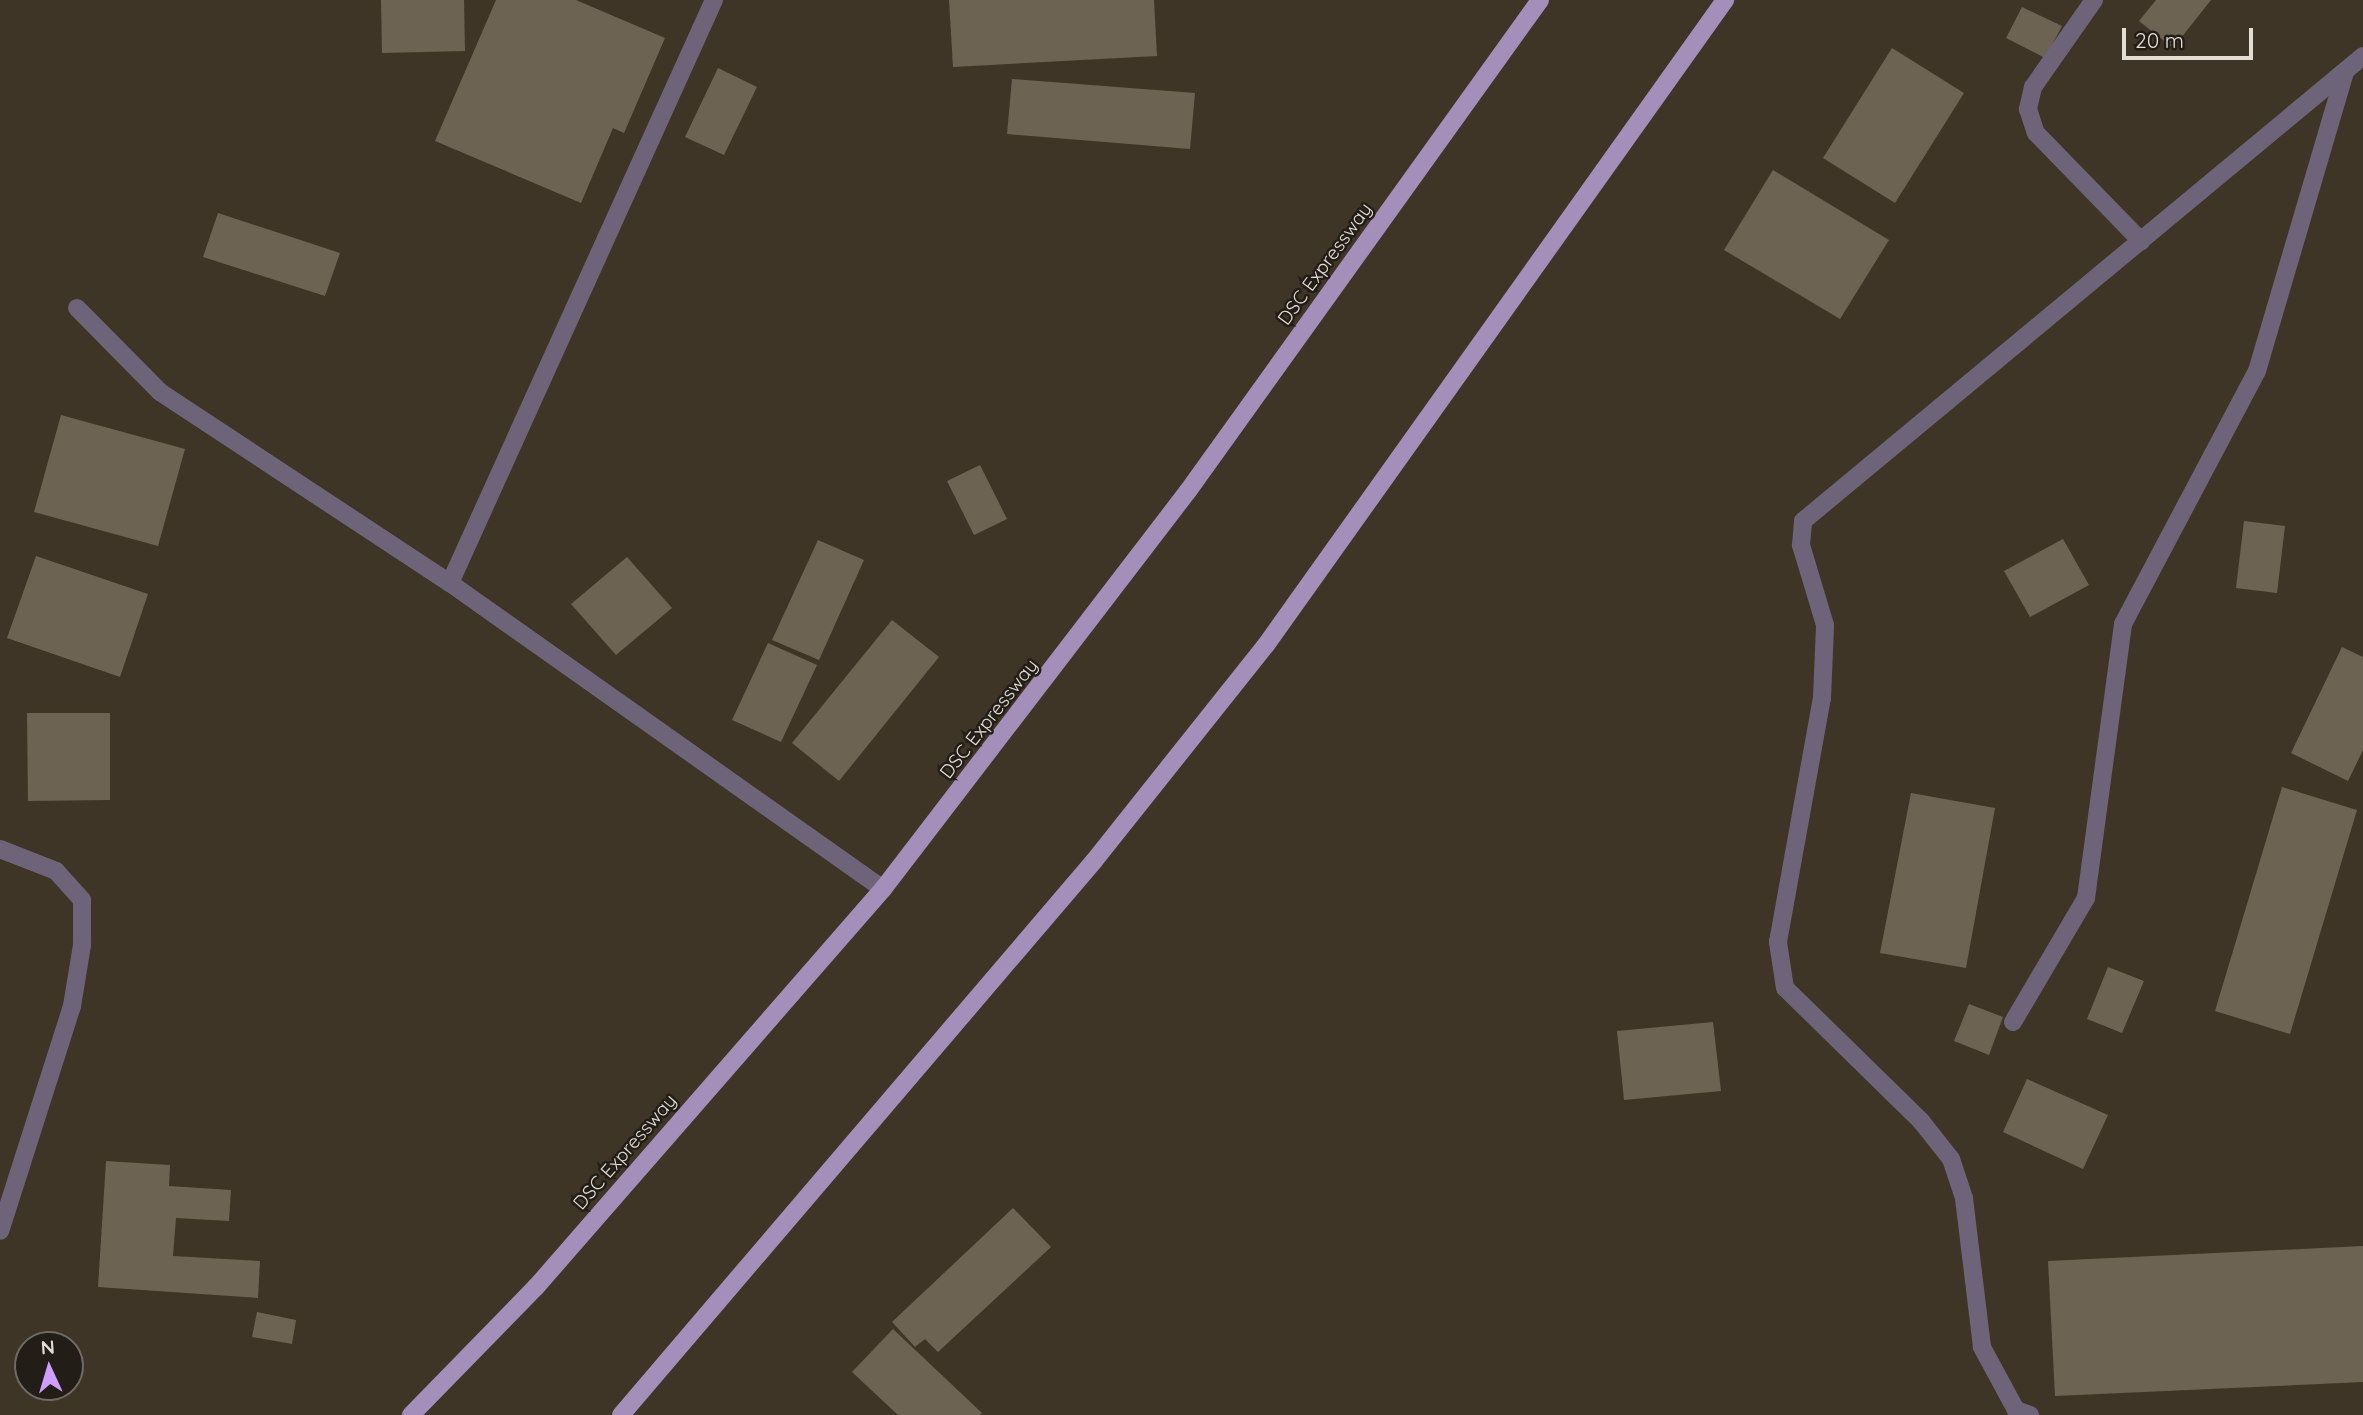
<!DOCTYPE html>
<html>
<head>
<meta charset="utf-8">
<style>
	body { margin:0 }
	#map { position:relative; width:2363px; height:1415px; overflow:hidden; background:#3f3527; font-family:Quicksand,sans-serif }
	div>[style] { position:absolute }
	.building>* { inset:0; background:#6d6353 }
	.minor>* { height:18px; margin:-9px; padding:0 9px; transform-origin:9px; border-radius:9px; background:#6e6479 }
	.major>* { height:18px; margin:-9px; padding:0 9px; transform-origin:9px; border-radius:9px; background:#a48eba }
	span { translate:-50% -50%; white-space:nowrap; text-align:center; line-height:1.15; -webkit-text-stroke:5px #221d17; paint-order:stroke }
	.street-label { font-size:19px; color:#e3ddd4 }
	.north { position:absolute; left:14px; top:1331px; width:70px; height:70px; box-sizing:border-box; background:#221d17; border:2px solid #6f6a63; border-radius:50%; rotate:356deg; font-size:19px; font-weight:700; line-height:28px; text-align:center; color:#e3ddd4 }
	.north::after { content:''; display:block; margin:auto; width:24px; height:32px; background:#d09dff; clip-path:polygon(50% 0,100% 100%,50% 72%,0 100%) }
	.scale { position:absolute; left:2122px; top:28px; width:131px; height:32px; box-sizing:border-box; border:4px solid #e3ddd4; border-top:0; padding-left:9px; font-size:21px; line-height:24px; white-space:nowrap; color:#e3ddd4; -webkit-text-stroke:5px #221d17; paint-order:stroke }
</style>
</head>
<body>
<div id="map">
	<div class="building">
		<div style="clip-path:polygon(381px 0,464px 0,465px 51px,382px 53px)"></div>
		<div style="clip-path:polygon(496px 0,576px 0,665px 38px,624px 133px,613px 128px,581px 203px,435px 141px)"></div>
		<div style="clip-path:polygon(949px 0,1154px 0,1157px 56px,953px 67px)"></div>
		<div style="clip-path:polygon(2156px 0,2211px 0,2173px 48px,2139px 21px)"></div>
		<div style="clip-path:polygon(2022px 7px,2062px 26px,2045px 58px,2006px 38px)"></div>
		<div style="clip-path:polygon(1892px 48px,1964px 93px,1895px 203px,1823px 158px)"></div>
		<div style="clip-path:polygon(718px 68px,757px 87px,724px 155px,685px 137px)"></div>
		<div style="clip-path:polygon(1012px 79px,1195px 93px,1190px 149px,1007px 134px)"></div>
		<div style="clip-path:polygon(1773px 170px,1889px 240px,1840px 319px,1724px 250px)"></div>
		<div style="clip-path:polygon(218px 213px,340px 253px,325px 296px,203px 257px)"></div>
		<div style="clip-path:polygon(61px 415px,185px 449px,158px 546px,34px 512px)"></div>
		<div style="clip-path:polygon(980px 465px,1007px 519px,974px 535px,947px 481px)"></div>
		<div style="clip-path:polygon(2244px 521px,2285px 526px,2277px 593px,2236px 588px)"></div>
		<div style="clip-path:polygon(2063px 539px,2089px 585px,2030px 617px,2004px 571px)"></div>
		<div style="clip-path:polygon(818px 540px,864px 560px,819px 660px,772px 640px)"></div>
		<div style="clip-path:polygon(36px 556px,148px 594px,120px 677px,7px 638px)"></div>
		<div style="clip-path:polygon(627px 557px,672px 608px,616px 655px,571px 604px)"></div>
		<div style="clip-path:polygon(892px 620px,939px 657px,839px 781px,792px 743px)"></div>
		<div style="clip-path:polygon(768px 643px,817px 665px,781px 742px,732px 720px)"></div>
		<div style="clip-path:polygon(2342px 647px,2363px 657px,2363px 750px,2348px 781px,2291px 753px)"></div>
		<div style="clip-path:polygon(27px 713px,110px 713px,110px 800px,28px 801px)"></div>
		<div style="clip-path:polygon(2282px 787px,2357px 810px,2290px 1034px,2215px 1011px)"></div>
		<div style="clip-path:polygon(1911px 793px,1995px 808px,1966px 968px,1880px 953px)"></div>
		<div style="clip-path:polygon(2108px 967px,2144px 981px,2122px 1033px,2087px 1019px)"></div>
		<div style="clip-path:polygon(1969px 1004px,2003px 1017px,1989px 1055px,1954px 1041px)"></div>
		<div style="clip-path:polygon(1713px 1022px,1721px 1091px,1624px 1100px,1617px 1031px)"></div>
		<div style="clip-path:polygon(2027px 1079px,2108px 1115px,2083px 1169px,2003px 1132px)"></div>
		<div style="clip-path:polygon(106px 1161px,170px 1165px,169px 1186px,231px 1190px,229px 1221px,176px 1218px,173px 1256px,260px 1261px,258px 1298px,98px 1287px)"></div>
		<div style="clip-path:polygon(1013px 1208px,1051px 1247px,938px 1352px,925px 1339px,915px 1347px,892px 1322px)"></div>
		<div style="clip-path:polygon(2363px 1246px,2363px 1382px,2055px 1396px,2048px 1261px)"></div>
		<div style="clip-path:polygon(257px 1312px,296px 1320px,292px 1344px,252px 1337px)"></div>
		<div style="clip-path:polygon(893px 1329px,982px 1413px,980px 1415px,898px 1415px,852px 1372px)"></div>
	</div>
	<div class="minor">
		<div style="left:2094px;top:0;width:106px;rotate:125deg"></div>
		<div style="left:2033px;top:87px;width:23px;rotate:103deg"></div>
		<div style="left:2028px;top:109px;width:25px;rotate:72deg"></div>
		<div style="left:2036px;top:133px;width:151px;rotate:45.8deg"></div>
		<div style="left:77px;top:308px;width:118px;rotate:45.3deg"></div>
		<div style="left:160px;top:392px;width:347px;rotate:33.4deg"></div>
		<div style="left:450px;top:583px;width:530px;rotate:35.25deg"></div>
		<div style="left:450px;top:583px;width:640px;rotate:-65.64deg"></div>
		<div style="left:0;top:849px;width:60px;rotate:21.4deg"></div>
		<div style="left:56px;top:871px;width:39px;rotate:48deg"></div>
		<div style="left:82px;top:900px;width:45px;rotate:90deg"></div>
		<div style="left:82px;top:945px;width:62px;rotate:99.3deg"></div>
		<div style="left:72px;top:1006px;width:236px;rotate:107.7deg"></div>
		<div style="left:2013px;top:1022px;width:144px;rotate:-59.5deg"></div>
		<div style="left:2086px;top:898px;width:276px;rotate:-82.3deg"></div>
		<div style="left:2123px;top:624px;width:286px;rotate:-62.1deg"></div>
		<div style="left:2257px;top:371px;width:312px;rotate:-73.6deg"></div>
		<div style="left:2030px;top:1415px;width:15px;rotate:-160deg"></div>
		<div style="left:2016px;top:1410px;width:72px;rotate:-118.4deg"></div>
		<div style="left:1982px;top:1347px;width:150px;rotate:-96.9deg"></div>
		<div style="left:1964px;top:1198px;width:41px;rotate:-108.4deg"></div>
		<div style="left:1951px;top:1159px;width:48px;rotate:-128.3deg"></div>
		<div style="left:1921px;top:1121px;width:190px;rotate:-135.6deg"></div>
		<div style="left:1785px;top:988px;width:47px;rotate:-98.7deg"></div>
		<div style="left:1778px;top:942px;width:248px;rotate:-79.8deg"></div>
		<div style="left:1822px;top:698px;width:73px;rotate:-87.6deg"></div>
		<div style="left:1825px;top:625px;width:84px;rotate:-106.7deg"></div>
		<div style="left:1801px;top:545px;width:24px;rotate:-85deg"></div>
		<div style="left:1803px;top:521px;width:728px;rotate:-39.7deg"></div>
	</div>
	<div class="major">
		<div style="left:411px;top:1415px;width:179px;rotate:-45.7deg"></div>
		<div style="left:536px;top:1287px;width:528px;rotate:-48.92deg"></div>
		<div style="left:883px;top:889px;width:501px;rotate:-52.54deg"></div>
		<div style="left:1188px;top:491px;width:604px;rotate:-54.36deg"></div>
		<div style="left:621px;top:1415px;width:728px;rotate:-49.51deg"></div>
		<div style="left:1094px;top:861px;width:276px;rotate:-51.5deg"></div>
		<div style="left:1266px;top:645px;width:792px;rotate:-54.56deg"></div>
	</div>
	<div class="street-label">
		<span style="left:1325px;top:264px;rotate:-54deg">DSC Expressway</span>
		<span style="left:989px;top:719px;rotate:-52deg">DSC Expressway</span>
		<span style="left:625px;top:1152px;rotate:-49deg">DSC Expressway</span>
	</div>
	<div class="north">N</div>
	<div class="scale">20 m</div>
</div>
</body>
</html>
